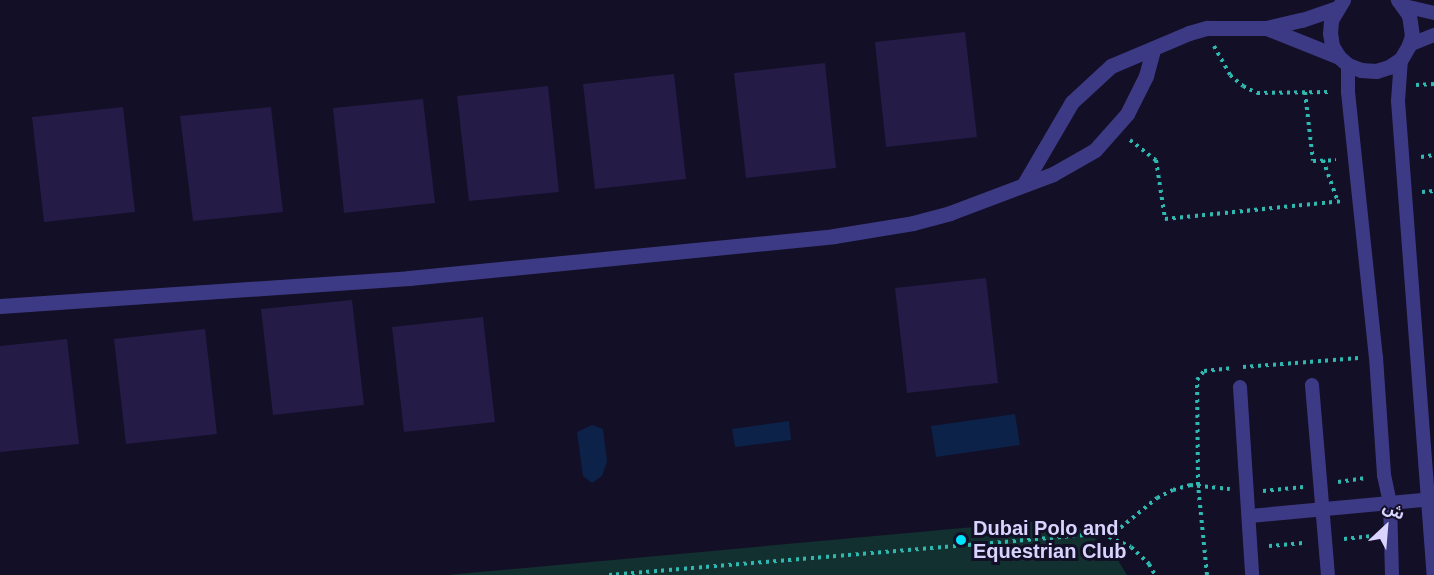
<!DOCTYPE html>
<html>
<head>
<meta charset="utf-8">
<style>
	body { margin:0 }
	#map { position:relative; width:1434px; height:575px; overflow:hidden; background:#130f26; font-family:Helvetica,"Noto Sans Arabic",sans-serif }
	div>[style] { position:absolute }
	.green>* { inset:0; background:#12302f }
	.water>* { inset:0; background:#0c2248 }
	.building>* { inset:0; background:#241b47 }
	.path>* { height:4px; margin-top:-2px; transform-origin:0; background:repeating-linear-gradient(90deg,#2fb8b0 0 3px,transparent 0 7.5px) }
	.lane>* { height:14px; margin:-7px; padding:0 7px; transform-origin:7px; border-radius:7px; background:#3d3a85 }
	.street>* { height:15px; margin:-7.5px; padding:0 7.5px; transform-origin:7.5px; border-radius:7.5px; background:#3d3a85 }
	.dots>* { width:16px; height:16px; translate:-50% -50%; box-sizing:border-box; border:3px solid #130f26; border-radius:50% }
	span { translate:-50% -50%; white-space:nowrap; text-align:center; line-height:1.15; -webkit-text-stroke:6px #130f26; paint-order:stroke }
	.poi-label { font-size:20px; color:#d9d4ff; font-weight:700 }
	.left { translate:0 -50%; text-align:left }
	.north { position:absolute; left:1356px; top:497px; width:60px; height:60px; -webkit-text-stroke:4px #130f26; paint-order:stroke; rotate:26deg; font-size:16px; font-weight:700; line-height:24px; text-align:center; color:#d9d4ff }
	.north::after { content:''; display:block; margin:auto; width:21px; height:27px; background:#d9d4ff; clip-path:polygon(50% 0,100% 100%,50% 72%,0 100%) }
</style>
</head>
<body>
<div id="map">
	<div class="green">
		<div style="clip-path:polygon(1040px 521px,1083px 529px,1113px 552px,1127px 575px,447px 575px)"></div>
	</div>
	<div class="water">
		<div style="clip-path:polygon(1015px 414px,1020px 445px,936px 457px,931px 426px)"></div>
		<div style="clip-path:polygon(789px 421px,791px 440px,735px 447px,732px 429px)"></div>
		<div style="clip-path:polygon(592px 425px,603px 429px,607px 462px,602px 476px,592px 483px,583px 476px,577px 432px)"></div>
	</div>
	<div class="building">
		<div style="clip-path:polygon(965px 32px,977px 137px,886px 147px,875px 42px)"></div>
		<div style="clip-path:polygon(825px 63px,836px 168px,746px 178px,734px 73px)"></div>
		<div style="clip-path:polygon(674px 74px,686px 179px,595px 189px,583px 84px)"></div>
		<div style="clip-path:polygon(548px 86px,559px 192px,469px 201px,457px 96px)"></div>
		<div style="clip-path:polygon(423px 99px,435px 203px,344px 213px,333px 108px)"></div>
		<div style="clip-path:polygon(123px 107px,135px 212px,44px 222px,32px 117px)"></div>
		<div style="clip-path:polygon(271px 107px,283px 212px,193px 221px,180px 116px)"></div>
		<div style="clip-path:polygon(986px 278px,998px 383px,907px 393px,895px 288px)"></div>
		<div style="clip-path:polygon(352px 300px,364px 405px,273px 415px,261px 309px)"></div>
		<div style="clip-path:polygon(483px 317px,495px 422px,404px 432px,392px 327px)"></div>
		<div style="clip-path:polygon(205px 329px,217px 434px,126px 444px,114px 339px)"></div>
		<div style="clip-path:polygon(67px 339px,79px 444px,0 452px,0 346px)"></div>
	</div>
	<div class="path">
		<div style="left:1214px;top:46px;width:33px;rotate:61deg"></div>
		<div style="left:1230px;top:75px;width:17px;rotate:40deg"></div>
		<div style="left:1243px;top:86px;width:16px;rotate:27deg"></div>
		<div style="left:1257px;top:93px;width:74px;rotate:-0.8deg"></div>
		<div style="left:1416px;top:85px;width:18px;rotate:-3deg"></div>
		<div style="left:1305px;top:92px;width:69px;rotate:83.4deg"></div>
		<div style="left:1313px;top:161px;width:23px;rotate:-2deg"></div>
		<div style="left:1130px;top:140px;width:33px;rotate:38deg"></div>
		<div style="left:1156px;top:160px;width:60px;rotate:81.3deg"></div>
		<div style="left:1165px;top:219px;width:179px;rotate:-5.8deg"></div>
		<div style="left:1421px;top:157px;width:13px;rotate:-9deg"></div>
		<div style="left:1323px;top:160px;width:45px;rotate:70.3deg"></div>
		<div style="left:1422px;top:192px;width:12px;rotate:-5deg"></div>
		<div style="left:1243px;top:367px;width:116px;rotate:-4.4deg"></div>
		<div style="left:1338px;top:482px;width:28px;rotate:-8deg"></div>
		<div style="left:1263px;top:491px;width:41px;rotate:-5.6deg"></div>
		<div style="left:1109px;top:537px;width:62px;rotate:-39.1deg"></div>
		<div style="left:1157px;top:498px;width:18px;rotate:-27deg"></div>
		<div style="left:1173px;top:490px;width:18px;rotate:-16deg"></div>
		<div style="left:1190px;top:485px;width:40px;rotate:5.7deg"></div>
		<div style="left:1344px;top:539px;width:28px;rotate:-6deg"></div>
		<div style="left:1269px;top:546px;width:37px;rotate:-5deg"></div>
		<div style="left:609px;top:575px;width:487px;rotate:-4.8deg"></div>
		<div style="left:1094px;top:534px;width:15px;rotate:11deg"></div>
		<div style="left:1109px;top:537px;width:24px;rotate:24deg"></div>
		<div style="left:1131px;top:547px;width:25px;rotate:43deg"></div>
		<div style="left:1149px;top:564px;width:13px;rotate:61deg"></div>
		<div style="left:1207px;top:575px;width:90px;rotate:-95.7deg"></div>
		<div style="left:1198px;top:485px;width:105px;rotate:-90.5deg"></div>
		<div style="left:1197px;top:380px;width:11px;rotate:-52deg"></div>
		<div style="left:1204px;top:371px;width:29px;rotate:-6deg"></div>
	</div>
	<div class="lane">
		<div style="left:1404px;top:6px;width:31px;rotate:13deg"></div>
		<div style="left:1409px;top:45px;width:27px;rotate:-22deg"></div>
		<div style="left:1401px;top:59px;width:42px;rotate:94.1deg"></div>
		<div style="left:1398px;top:101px;width:475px;rotate:85.7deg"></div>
		<div style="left:1348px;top:65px;width:27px;rotate:90deg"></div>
		<div style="left:1348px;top:92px;width:266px;rotate:84deg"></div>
		<div style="left:1376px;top:357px;width:118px;rotate:86.1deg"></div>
		<div style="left:1384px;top:475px;width:29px;rotate:78deg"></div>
		<div style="left:1390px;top:503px;width:72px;rotate:88.4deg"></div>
		<div style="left:1312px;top:385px;width:191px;rotate:85.2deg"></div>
		<div style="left:1240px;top:387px;width:188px;rotate:86.3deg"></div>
		<div style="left:1250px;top:516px;width:184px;rotate:-5.3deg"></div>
	</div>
	<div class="street">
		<div style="left:1343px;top:0;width:23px;rotate:121deg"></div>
		<div style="left:1331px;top:20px;width:13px;rotate:94deg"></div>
		<div style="left:1330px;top:33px;width:13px;rotate:81deg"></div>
		<div style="left:1332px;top:46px;width:13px;rotate:58deg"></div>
		<div style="left:1339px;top:57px;width:12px;rotate:42deg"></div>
		<div style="left:1348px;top:65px;width:14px;rotate:21deg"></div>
		<div style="left:1361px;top:70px;width:15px;rotate:4deg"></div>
		<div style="left:1376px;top:71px;width:14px;rotate:-17deg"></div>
		<div style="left:1389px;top:67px;width:14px;rotate:-34deg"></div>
		<div style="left:1401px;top:59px;width:16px;rotate:-60deg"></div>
		<div style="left:1409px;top:45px;width:9px;rotate:-72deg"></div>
		<div style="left:1412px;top:36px;width:21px;rotate:-98deg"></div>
		<div style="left:1409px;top:15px;width:19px;rotate:-126deg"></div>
		<div style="left:1269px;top:29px;width:75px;rotate:21.8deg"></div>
		<div style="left:1024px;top:184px;width:95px;rotate:-59.7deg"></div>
		<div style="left:1072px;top:102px;width:53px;rotate:-42.7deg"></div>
		<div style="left:1111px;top:66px;width:85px;rotate:-22.9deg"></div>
		<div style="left:1189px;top:33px;width:19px;rotate:-16deg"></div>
		<div style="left:1207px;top:28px;width:59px"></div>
		<div style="left:1266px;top:28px;width:37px;rotate:-13deg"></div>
		<div style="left:1302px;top:20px;width:36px;rotate:-19deg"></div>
		<div style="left:0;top:306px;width:410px;rotate:-3.9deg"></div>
		<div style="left:409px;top:278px;width:427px;rotate:-5.6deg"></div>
		<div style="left:834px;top:236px;width:80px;rotate:-9.3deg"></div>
		<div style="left:913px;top:223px;width:38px;rotate:-15deg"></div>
		<div style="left:950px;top:213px;width:110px;rotate:-20.7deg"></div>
		<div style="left:1053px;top:174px;width:48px;rotate:-29.7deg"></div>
		<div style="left:1095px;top:150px;width:48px;rotate:-48.4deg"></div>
		<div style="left:1127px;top:114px;width:42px;rotate:-63.4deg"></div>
		<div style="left:1146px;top:76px;width:28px;rotate:-75deg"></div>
	</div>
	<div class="dots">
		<div style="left:961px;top:540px;background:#00e5ff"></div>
	</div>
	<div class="poi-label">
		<span class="left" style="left:973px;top:540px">Dubai Polo and<br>Equestrian Club</span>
	</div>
	<div class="north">ش</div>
</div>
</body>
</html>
